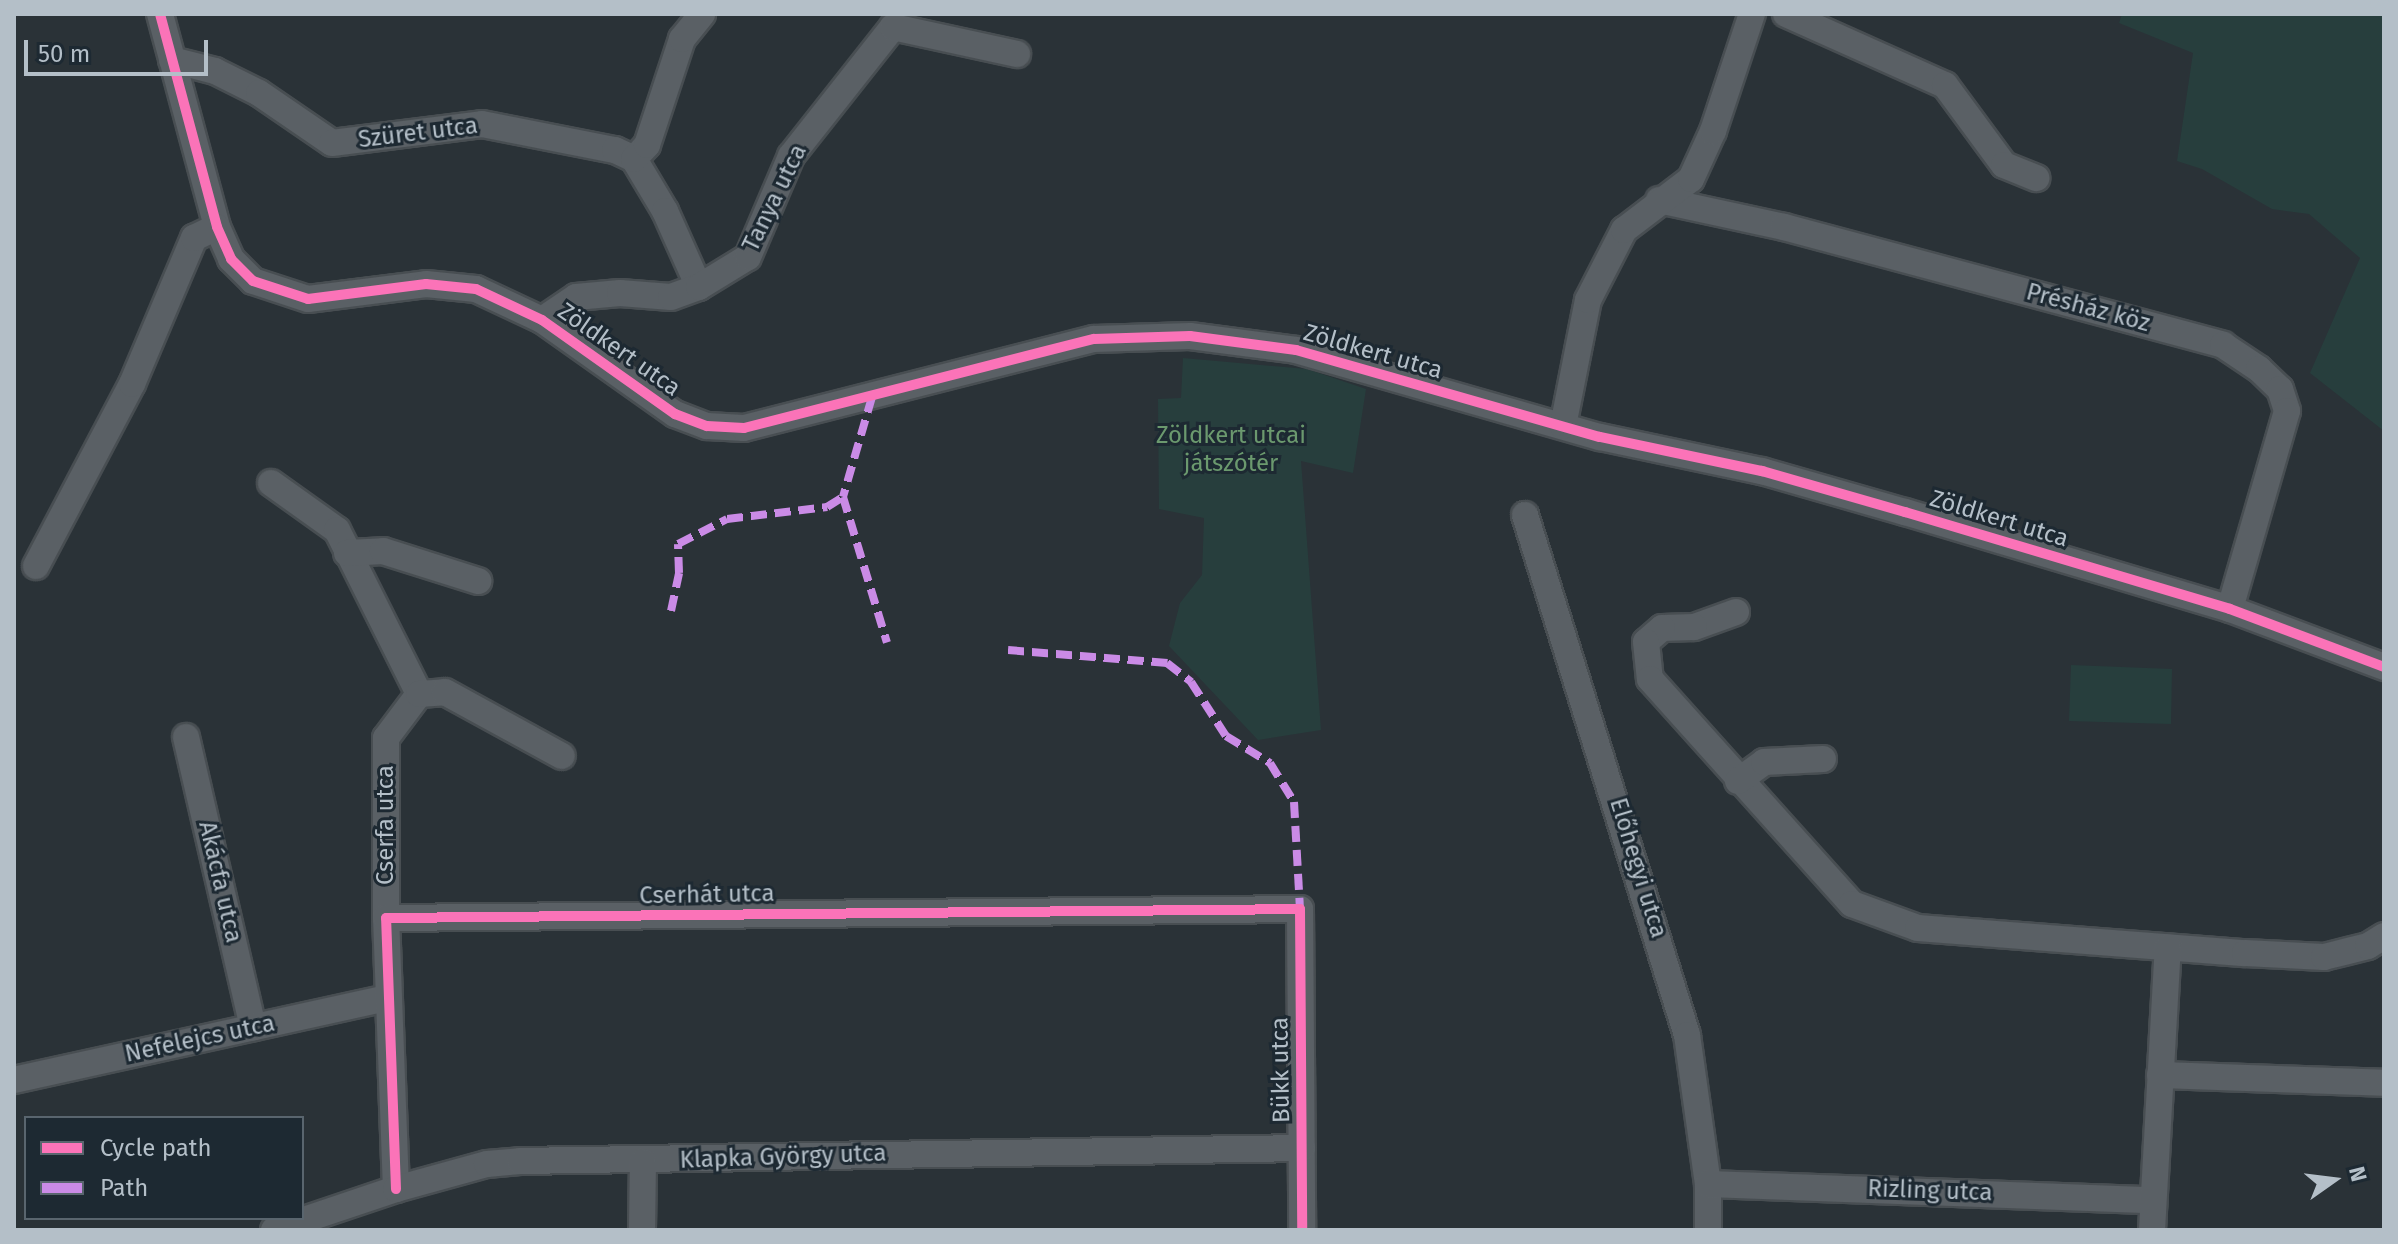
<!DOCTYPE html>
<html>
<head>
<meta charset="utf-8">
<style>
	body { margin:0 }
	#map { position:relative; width:2398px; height:1244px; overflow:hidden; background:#2a3237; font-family:"Fira Sans",sans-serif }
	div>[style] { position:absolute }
	.green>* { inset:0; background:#273e3d }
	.roads { filter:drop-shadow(2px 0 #484e52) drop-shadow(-2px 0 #484e52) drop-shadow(0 2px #484e52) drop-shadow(0 -2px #484e52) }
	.street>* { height:26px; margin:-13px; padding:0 13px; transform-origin:13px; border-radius:13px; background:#5a6065 }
	.quiet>* { height:8px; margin-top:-4px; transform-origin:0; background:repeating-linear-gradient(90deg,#ca8be6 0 16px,transparent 0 24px) }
	.cycleway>* { height:10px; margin:-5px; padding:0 5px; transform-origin:5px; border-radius:5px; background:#fb73b8 }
	span { translate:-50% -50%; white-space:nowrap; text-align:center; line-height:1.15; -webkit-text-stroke:6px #1d2932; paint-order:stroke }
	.street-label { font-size:24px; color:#b4bfc8 }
	.park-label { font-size:24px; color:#6b996e }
	.frame { position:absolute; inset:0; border:16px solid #b4bfc8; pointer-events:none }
	.legend { position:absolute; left:24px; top:1116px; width:280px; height:104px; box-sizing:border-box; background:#1d2932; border:2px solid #59656e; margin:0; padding:10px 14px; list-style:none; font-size:24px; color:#b4bfc8 }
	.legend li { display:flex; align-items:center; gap:16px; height:40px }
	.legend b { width:40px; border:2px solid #59656e }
	.north { position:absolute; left:2294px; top:1140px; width:80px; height:80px; -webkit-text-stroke:6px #1d2932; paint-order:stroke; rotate:76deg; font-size:22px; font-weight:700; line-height:32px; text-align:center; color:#b4bfc8 }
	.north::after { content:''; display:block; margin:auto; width:28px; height:36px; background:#b4bfc8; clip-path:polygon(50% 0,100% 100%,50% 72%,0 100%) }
	.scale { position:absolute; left:24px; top:40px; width:184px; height:36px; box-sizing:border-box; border:4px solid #b4bfc8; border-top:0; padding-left:10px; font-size:24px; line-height:28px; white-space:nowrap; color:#b4bfc8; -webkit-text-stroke:6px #1d2932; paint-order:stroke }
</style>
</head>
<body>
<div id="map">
	<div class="green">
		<div style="clip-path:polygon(2122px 14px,2384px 14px,2384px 431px,2310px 373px,2360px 258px,2309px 214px,2272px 209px,2202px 169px,2177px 161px,2193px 53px,2119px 23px)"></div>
		<div style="clip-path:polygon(1183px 358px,1307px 369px,1366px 389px,1353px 473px,1301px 461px,1321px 730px,1258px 740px,1169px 646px,1180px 603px,1202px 575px,1204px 518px,1159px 509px,1158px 399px,1181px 398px)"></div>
		<div style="clip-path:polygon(2071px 665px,2172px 669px,2171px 724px,2069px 721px)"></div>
	</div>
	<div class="roads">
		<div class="street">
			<div style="left:160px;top:14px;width:220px;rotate:75deg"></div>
			<div style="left:217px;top:227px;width:35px;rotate:66deg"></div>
			<div style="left:231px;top:259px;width:31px;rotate:45deg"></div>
			<div style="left:253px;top:281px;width:58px;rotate:18.1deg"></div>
			<div style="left:308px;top:299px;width:119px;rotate:-7.2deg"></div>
			<div style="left:426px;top:284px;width:50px;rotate:5.7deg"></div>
			<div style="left:476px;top:289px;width:73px;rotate:25.2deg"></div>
			<div style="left:542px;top:320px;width:163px;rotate:35.3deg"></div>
			<div style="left:675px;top:414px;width:34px;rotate:21deg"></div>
			<div style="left:707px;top:426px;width:37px;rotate:3deg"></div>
			<div style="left:744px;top:428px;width:361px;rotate:-14.3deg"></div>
			<div style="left:1094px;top:339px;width:96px;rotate:-1.8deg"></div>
			<div style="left:1190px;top:336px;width:107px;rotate:7.5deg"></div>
			<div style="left:1296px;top:350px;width:316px;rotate:16deg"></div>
			<div style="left:1600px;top:437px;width:166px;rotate:11.9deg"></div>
			<div style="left:1762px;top:471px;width:149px;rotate:16deg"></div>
			<div style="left:1905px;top:512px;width:339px;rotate:16.6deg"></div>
			<div style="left:2230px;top:609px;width:165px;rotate:20.6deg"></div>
			<div style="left:1786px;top:14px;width:174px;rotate:24.1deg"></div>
			<div style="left:1945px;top:85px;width:99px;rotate:53.6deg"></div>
			<div style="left:2004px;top:165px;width:35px;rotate:22deg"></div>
			<div style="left:172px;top:60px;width:44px;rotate:14.3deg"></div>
			<div style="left:215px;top:71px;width:49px;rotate:26.6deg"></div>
			<div style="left:259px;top:93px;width:88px;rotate:34.4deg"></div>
			<div style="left:332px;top:143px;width:151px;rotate:-7.2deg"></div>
			<div style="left:482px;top:124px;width:136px;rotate:11.1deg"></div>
			<div style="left:615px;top:150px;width:21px;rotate:25deg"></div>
			<div style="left:634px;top:159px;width:61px;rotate:59.2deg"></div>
			<div style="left:665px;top:211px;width:83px;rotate:65.9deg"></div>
			<div style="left:634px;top:159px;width:19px;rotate:-47deg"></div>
			<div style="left:647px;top:145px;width:112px;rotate:-71.7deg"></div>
			<div style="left:682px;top:39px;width:32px;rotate:-51deg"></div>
			<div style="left:1659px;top:200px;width:128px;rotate:12.2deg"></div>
			<div style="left:1784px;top:227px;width:455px;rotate:15deg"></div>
			<div style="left:2223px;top:345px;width:43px;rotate:33.7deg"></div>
			<div style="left:2259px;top:369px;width:29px;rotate:44deg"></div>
			<div style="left:2280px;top:389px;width:23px;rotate:72deg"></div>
			<div style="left:2287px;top:411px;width:206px;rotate:106.1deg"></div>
			<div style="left:542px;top:320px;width:41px;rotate:-34.1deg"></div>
			<div style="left:576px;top:297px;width:44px;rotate:-5.2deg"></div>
			<div style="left:620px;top:293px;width:51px;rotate:4.5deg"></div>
			<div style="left:671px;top:297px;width:30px;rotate:-20deg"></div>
			<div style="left:699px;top:287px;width:57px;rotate:-31.5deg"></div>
			<div style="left:748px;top:257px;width:110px;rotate:-66.9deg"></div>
			<div style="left:791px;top:156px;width:164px;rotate:-51.7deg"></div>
			<div style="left:893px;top:27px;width:127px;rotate:12.3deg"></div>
			<div style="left:1563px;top:426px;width:128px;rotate:-78.8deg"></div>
			<div style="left:1588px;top:300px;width:79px;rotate:-62.8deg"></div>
			<div style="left:1624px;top:230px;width:84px;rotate:-37.3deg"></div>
			<div style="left:1691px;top:179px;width:53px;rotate:-65.4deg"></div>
			<div style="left:1713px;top:131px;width:123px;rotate:-71.6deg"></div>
			<div style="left:271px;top:483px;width:81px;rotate:35.5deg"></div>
			<div style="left:337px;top:530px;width:183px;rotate:63.4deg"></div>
			<div style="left:419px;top:694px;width:55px;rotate:126.9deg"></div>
			<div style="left:386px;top:738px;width:180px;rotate:90deg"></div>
			<div style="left:1525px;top:515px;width:545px;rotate:72.7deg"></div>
			<div style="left:1687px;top:1035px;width:150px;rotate:82deg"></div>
			<div style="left:1708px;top:1184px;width:46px;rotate:90deg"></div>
			<div style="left:347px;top:553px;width:36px;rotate:-3deg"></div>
			<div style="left:383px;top:551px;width:100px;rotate:17.5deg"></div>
			<div style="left:36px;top:566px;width:206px;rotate:-62.2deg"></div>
			<div style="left:132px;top:384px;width:159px;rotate:-67deg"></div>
			<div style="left:194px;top:238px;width:25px;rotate:-26deg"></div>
			<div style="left:1736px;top:612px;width:45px;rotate:160.3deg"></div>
			<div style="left:1694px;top:627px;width:32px;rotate:178deg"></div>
			<div style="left:1662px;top:628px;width:21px;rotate:139deg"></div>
			<div style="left:1646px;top:642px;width:37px;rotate:84deg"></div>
			<div style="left:1650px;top:679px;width:302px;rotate:48.1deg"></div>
			<div style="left:1852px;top:904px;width:70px;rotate:20deg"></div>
			<div style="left:1918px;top:928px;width:328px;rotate:4.4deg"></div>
			<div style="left:2245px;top:953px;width:79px;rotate:2.9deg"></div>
			<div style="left:2324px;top:957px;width:45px;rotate:-14deg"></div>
			<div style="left:2368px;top:946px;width:19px;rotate:-32deg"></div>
			<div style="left:419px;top:694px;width:26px;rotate:-4deg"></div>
			<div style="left:445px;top:692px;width:133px;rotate:28.7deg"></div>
			<div style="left:186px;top:737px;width:298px;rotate:77deg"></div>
			<div style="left:1738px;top:781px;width:32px;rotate:-36deg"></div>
			<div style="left:1764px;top:762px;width:59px;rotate:-2.9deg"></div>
			<div style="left:2160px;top:1075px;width:224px;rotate:2deg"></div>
			<div style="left:14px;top:1080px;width:381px;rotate:-12.4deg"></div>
			<div style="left:1708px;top:1184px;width:444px;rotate:2.1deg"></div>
			<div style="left:396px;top:1189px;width:271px;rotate:-92.1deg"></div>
			<div style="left:386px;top:918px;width:914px;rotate:-0.56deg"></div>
			<div style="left:1300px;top:909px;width:321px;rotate:89.6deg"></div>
			<div style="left:274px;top:1230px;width:129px;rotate:-18.6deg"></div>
			<div style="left:396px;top:1189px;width:94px;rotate:-15.4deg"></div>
			<div style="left:487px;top:1164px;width:33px;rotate:-5deg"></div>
			<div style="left:520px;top:1161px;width:782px;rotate:-0.95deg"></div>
			<div style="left:642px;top:1230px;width:68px;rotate:-89.2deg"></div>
			<div style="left:2152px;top:1230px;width:283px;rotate:-86.8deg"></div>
		</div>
	</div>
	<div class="quiet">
		<div style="left:872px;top:397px;width:104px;rotate:106.2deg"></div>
		<div style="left:843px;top:497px;width:152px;rotate:73.2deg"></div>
		<div style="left:671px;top:611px;width:39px;rotate:-78deg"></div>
		<div style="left:679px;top:573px;width:29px;rotate:-92deg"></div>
		<div style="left:678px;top:544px;width:55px;rotate:-27deg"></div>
		<div style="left:727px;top:519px;width:101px;rotate:-6.8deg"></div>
		<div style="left:827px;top:507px;width:19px;rotate:-32deg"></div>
		<div style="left:1008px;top:650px;width:160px;rotate:4.7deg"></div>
		<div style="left:1167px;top:663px;width:31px;rotate:38deg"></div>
		<div style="left:1191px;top:682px;width:64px;rotate:57.1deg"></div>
		<div style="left:1226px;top:736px;width:52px;rotate:31.5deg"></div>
		<div style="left:1270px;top:763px;width:46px;rotate:58.4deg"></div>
		<div style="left:1294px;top:802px;width:107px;rotate:86.8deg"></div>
	</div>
	<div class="cycleway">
		<div style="left:160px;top:14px;width:220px;rotate:75deg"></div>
		<div style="left:217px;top:227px;width:35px;rotate:66deg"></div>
		<div style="left:231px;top:259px;width:31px;rotate:45deg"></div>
		<div style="left:253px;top:281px;width:58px;rotate:18.1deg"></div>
		<div style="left:308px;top:299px;width:119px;rotate:-7.2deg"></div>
		<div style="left:426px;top:284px;width:50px;rotate:5.7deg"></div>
		<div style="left:476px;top:289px;width:73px;rotate:25.2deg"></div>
		<div style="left:542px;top:320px;width:163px;rotate:35.3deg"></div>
		<div style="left:675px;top:414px;width:34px;rotate:21deg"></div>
		<div style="left:707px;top:426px;width:37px;rotate:3deg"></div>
		<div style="left:744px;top:428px;width:361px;rotate:-14.3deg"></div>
		<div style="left:1094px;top:339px;width:96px;rotate:-1.8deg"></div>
		<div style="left:1190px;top:336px;width:107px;rotate:7.5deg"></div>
		<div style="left:1296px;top:350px;width:316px;rotate:16deg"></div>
		<div style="left:1600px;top:437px;width:166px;rotate:11.9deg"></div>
		<div style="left:1762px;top:471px;width:149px;rotate:16deg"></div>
		<div style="left:1905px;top:512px;width:339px;rotate:16.6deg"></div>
		<div style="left:2230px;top:609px;width:165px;rotate:20.6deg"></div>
		<div style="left:396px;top:1189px;width:271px;rotate:-92.1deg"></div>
		<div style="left:386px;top:918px;width:914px;rotate:-0.56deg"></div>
		<div style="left:1300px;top:909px;width:321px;rotate:89.6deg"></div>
	</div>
	<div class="street-label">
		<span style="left:418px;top:133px;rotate:-7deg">Szüret utca</span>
		<span style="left:775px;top:198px;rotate:-64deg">Tanya utca</span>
		<span style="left:2088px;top:308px;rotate:15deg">Présház köz</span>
		<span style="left:619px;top:350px;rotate:35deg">Zöldkert utca</span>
		<span style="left:1373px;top:352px;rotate:16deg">Zöldkert utca</span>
		<span style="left:1999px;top:519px;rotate:17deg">Zöldkert utca</span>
		<span style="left:386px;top:825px;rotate:-90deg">Cserfa utca</span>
		<span style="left:1638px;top:868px;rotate:73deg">Előhegyi utca</span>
		<span style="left:220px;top:882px;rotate:77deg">Akácfa utca</span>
		<span style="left:707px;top:895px;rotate:-1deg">Cserhát utca</span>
		<span style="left:200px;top:1039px;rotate:-12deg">Nefelejcs utca</span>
		<span style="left:1281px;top:1070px;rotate:-91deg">Bükk utca</span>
		<span style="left:783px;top:1157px;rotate:-2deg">Klapka György utca</span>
		<span style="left:1930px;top:1191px;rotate:2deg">Rizling utca</span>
	</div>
	<div class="park-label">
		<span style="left:1231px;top:450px">Zöldkert utcai<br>játszótér</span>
	</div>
	<div class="frame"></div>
	<ul class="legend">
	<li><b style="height:10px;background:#fb73b8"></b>Cycle path</li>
	<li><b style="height:10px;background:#ca8be6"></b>Path</li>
	</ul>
	<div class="north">N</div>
	<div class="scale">50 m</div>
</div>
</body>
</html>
